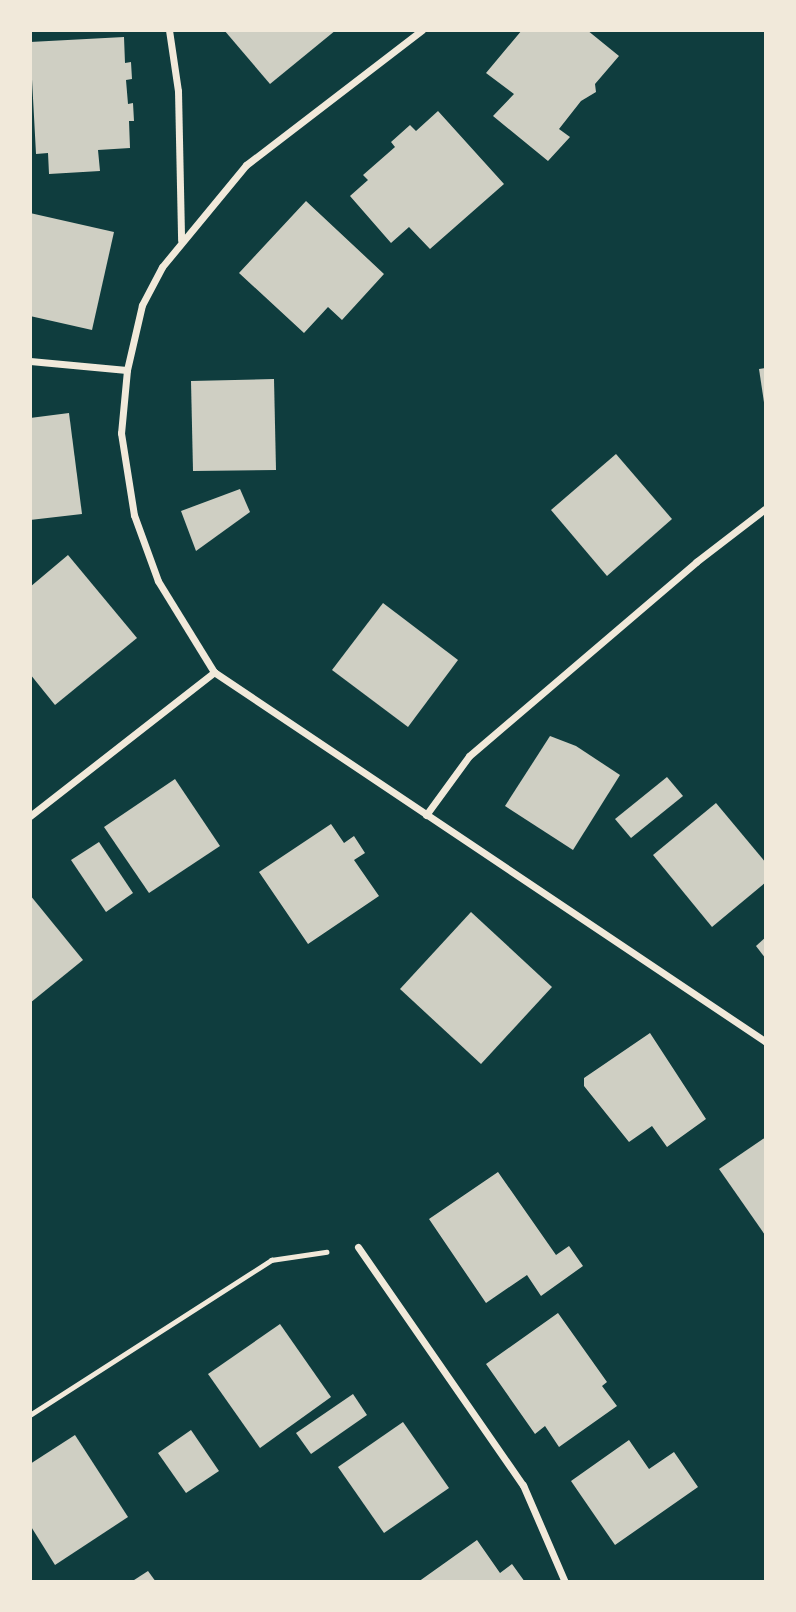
<!DOCTYPE html>
<html>
<head>
<meta charset="utf-8">
<style>
	body { margin:0 }
	#map { position:relative; width:796px; height:1612px; overflow:hidden; background:#0f3d3e; font-family:Ubuntu,sans-serif }
	div>[style] { position:absolute }
	.building>* { inset:0; background:#cfcfc3 }
	.path>* { height:4.5px; margin:-2.25px; padding:0 2.25px; transform-origin:2.25px; border-radius:2.25px; background:#f1e9da }
	.minor>* { height:7px; margin:-3.5px; padding:0 3.5px; transform-origin:3.5px; border-radius:3.5px; background:#f1e9da }
	span { translate:-50% -50%; white-space:nowrap; text-align:center; line-height:1.15; -webkit-text-stroke:5px #f1e9da; paint-order:stroke }
	.frame { position:absolute; inset:0; border:32px solid #f1e9da; pointer-events:none }
</style>
</head>
<body>
<div id="map">
	<div class="building">
		<div style="clip-path:polygon(224px 30px,336px 30px,270px 84px)"></div>
		<div style="clip-path:polygon(522px 30px,587px 30px,619px 56px,595px 84px,596px 92px,581px 101px,559px 129px,570px 137px,548px 161px,493px 116px,514px 94px,486px 73px)"></div>
		<div style="clip-path:polygon(124px 37px,125px 63px,131px 62px,132px 79px,126px 80px,128px 104px,133px 103px,134px 121px,129px 121px,130px 148px,98px 150px,100px 171px,49px 174px,48px 153px,36px 154px,30px 42px)"></div>
		<div style="clip-path:polygon(438px 111px,504px 184px,430px 249px,409px 227px,391px 243px,350px 196px,368px 180px,363px 175px,395px 147px,391px 142px,410px 125px,416px 131px)"></div>
		<div style="clip-path:polygon(306px 201px,384px 274px,342px 320px,328px 307px,304px 333px,239px 273px)"></div>
		<div style="clip-path:polygon(30px 213px,114px 232px,92px 330px,30px 316px)"></div>
		<div style="clip-path:polygon(766px 368px,766px 409px,765px 409px,759px 369px)"></div>
		<div style="clip-path:polygon(274px 379px,276px 470px,193px 471px,191px 381px)"></div>
		<div style="clip-path:polygon(69px 413px,82px 514px,30px 520px,30px 418px)"></div>
		<div style="clip-path:polygon(616px 454px,672px 519px,607px 576px,551px 510px)"></div>
		<div style="clip-path:polygon(240px 489px,250px 512px,196px 551px,181px 511px)"></div>
		<div style="clip-path:polygon(68px 555px,137px 638px,55px 705px,30px 674px,30px 587px)"></div>
		<div style="clip-path:polygon(383px 603px,458px 660px,408px 727px,332px 670px)"></div>
		<div style="clip-path:polygon(550px 736px,576px 746px,620px 775px,573px 850px,505px 806px)"></div>
		<div style="clip-path:polygon(667px 777px,683px 796px,631px 838px,615px 819px)"></div>
		<div style="clip-path:polygon(175px 779px,220px 846px,149px 893px,104px 827px)"></div>
		<div style="clip-path:polygon(716px 803px,766px 863px,766px 882px,712px 927px,653px 855px)"></div>
		<div style="clip-path:polygon(331px 824px,344px 843px,354px 836px,365px 853px,354px 860px,379px 896px,308px 944px,259px 872px)"></div>
		<div style="clip-path:polygon(99px 842px,133px 893px,106px 912px,71px 860px)"></div>
		<div style="clip-path:polygon(30px 895px,83px 960px,30px 1003px)"></div>
		<div style="clip-path:polygon(471px 912px,552px 987px,481px 1064px,400px 989px)"></div>
		<div style="clip-path:polygon(766px 937px,766px 959px,756px 946px)"></div>
		<div style="clip-path:polygon(650px 1033px,706px 1119px,667px 1147px,652px 1126px,629px 1142px,584px 1086px,584px 1078px)"></div>
		<div style="clip-path:polygon(766px 1137px,766px 1234px,765px 1235px,719px 1169px)"></div>
		<div style="clip-path:polygon(498px 1172px,556px 1255px,569px 1246px,583px 1266px,541px 1296px,527px 1275px,486px 1303px,429px 1219px)"></div>
		<div style="clip-path:polygon(558px 1313px,607px 1382px,602px 1386px,617px 1406px,559px 1447px,545px 1426px,535px 1434px,486px 1364px)"></div>
		<div style="clip-path:polygon(280px 1324px,331px 1397px,260px 1448px,208px 1374px)"></div>
		<div style="clip-path:polygon(353px 1394px,367px 1415px,311px 1454px,296px 1433px)"></div>
		<div style="clip-path:polygon(403px 1422px,449px 1488px,384px 1533px,338px 1467px)"></div>
		<div style="clip-path:polygon(191px 1430px,219px 1471px,186px 1493px,158px 1453px)"></div>
		<div style="clip-path:polygon(75px 1435px,128px 1517px,55px 1565px,30px 1525px,30px 1464px)"></div>
		<div style="clip-path:polygon(629px 1440px,649px 1469px,674px 1452px,698px 1487px,615px 1545px,571px 1481px)"></div>
		<div style="clip-path:polygon(477px 1540px,500px 1573px,512px 1564px,525px 1582px,418px 1582px)"></div>
		<div style="clip-path:polygon(148px 1571px,156px 1582px,131px 1582px)"></div>
	</div>
	<div class="path">
		<div style="left:30px;top:1415px;width:287px;rotate:-32.7deg"></div>
		<div style="left:271px;top:1260px;width:56px;rotate:-8.3deg"></div>
	</div>
	<div class="minor">
		<div style="left:169px;top:30px;width:62px;rotate:81.6deg"></div>
		<div style="left:178px;top:91px;width:149px;rotate:88.8deg"></div>
		<div style="left:422px;top:30px;width:222px;rotate:142.5deg"></div>
		<div style="left:246px;top:165px;width:132px;rotate:129.5deg"></div>
		<div style="left:162px;top:267px;width:43px;rotate:117.8deg"></div>
		<div style="left:142px;top:305px;width:67px;rotate:103deg"></div>
		<div style="left:127px;top:370px;width:63px;rotate:95.4deg"></div>
		<div style="left:121px;top:433px;width:83px;rotate:81deg"></div>
		<div style="left:134px;top:515px;width:70px;rotate:70deg"></div>
		<div style="left:158px;top:581px;width:107px;rotate:58.4deg"></div>
		<div style="left:214px;top:672px;width:665px;rotate:33.83deg"></div>
		<div style="left:30px;top:361px;width:97px;rotate:5.3deg"></div>
		<div style="left:426px;top:815px;width:73px;rotate:-53.9deg"></div>
		<div style="left:469px;top:756px;width:299px;rotate:-40.5deg"></div>
		<div style="left:696px;top:562px;width:88px;rotate:-37.6deg"></div>
		<div style="left:30px;top:816px;width:234px;rotate:-38deg"></div>
		<div style="left:358px;top:1247px;width:290px;rotate:55.3deg"></div>
		<div style="left:523px;top:1485px;width:106px;rotate:66.6deg"></div>
	</div>
	<div class="frame"></div>
</div>
</body>
</html>
